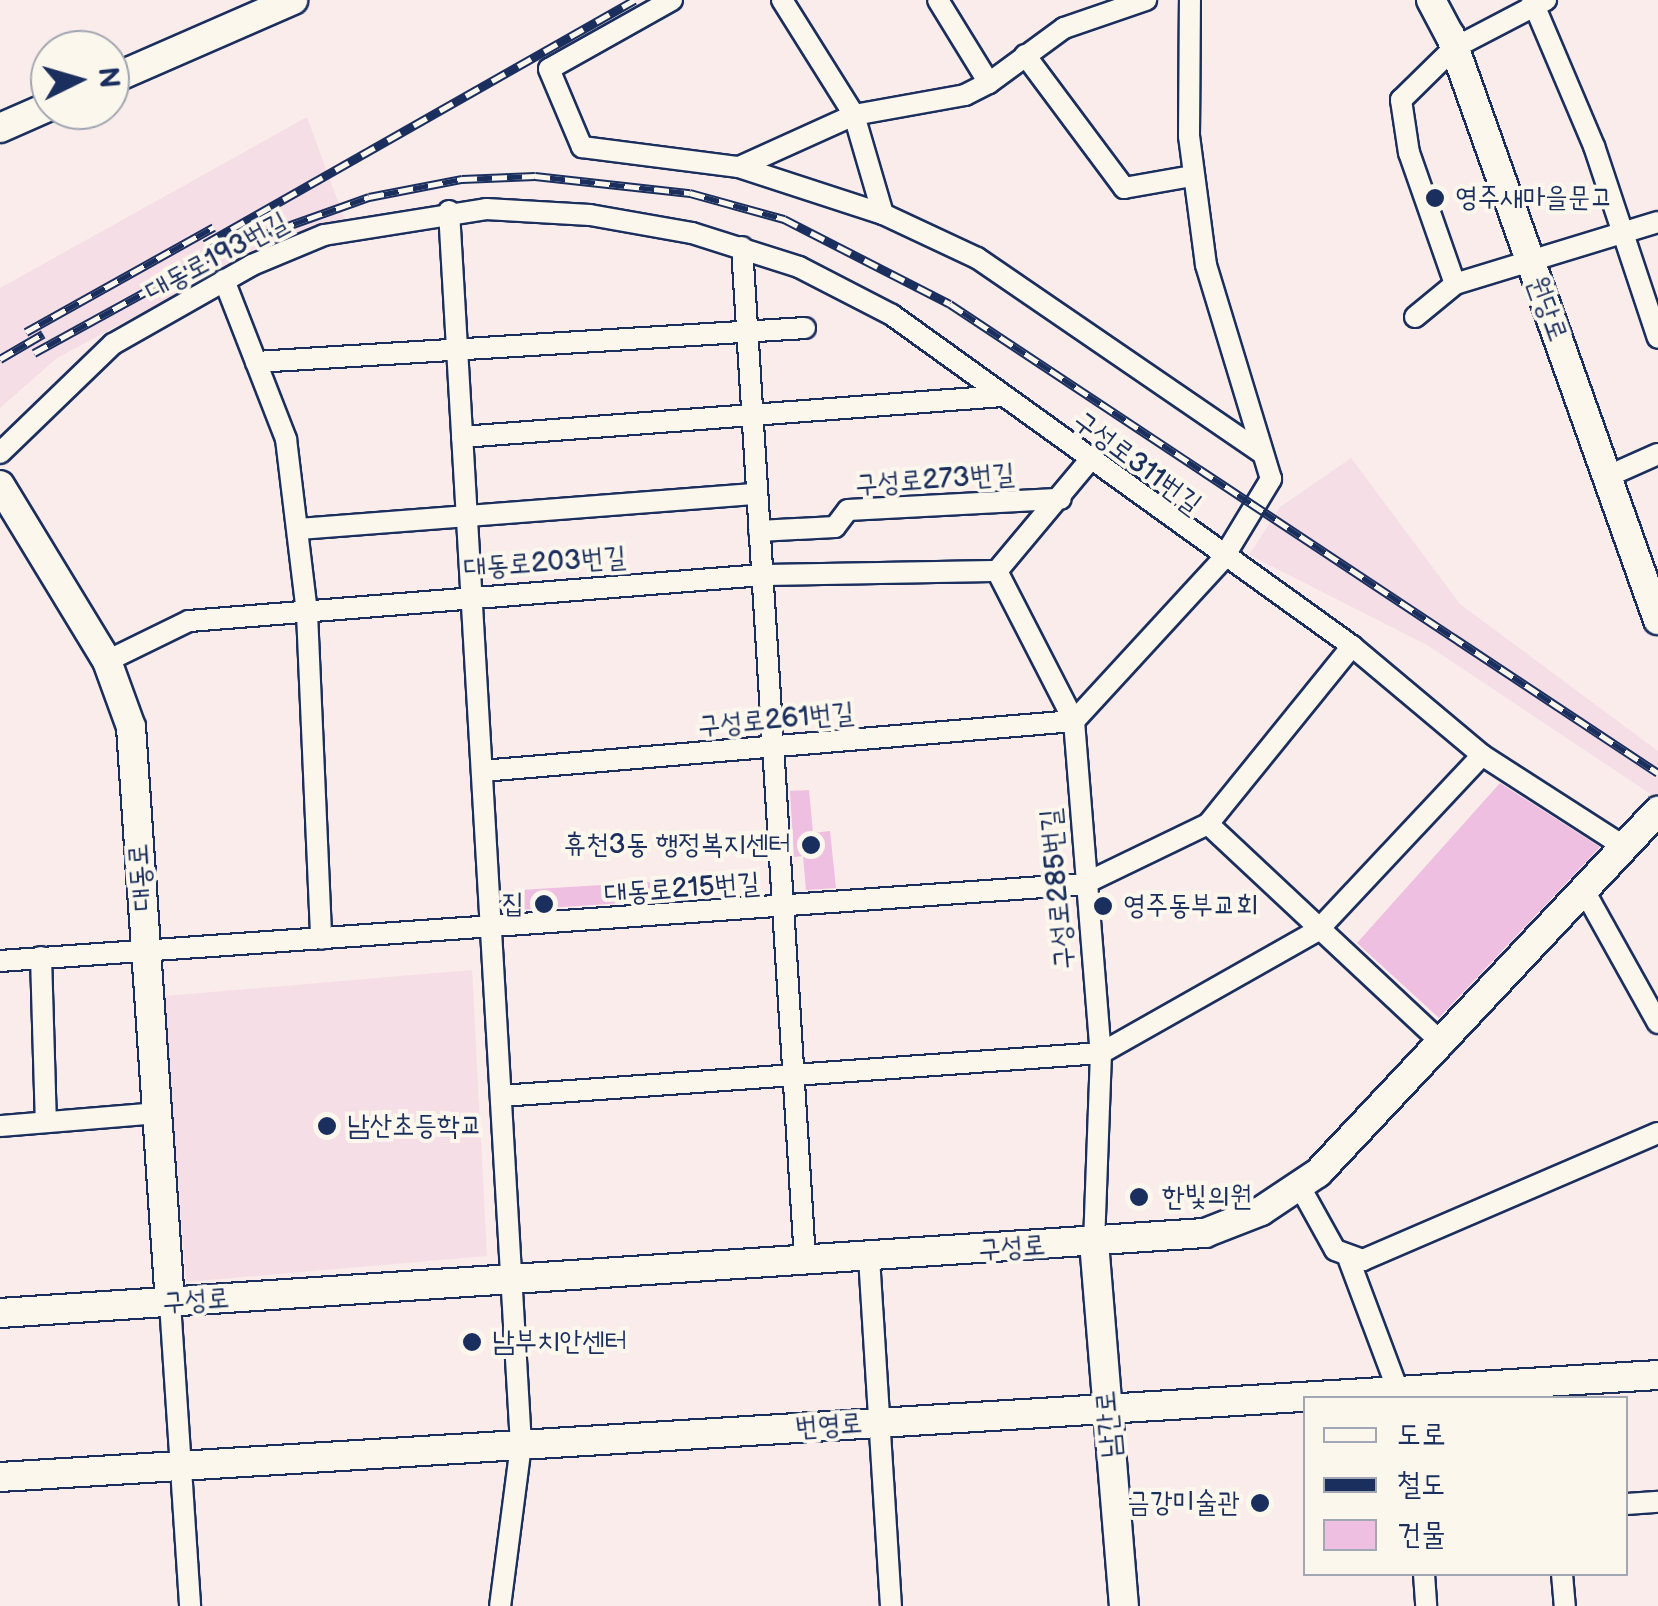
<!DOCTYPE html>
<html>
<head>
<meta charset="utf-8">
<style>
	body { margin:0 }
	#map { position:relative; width:1658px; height:1606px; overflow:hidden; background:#f9ecea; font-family:"Balsamiq Sans","Poor Story",sans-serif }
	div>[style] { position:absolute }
	.built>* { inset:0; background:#f6dee7 }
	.building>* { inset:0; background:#efbfe1 }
	.roads { filter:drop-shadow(2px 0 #1b2f5e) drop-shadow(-2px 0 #1b2f5e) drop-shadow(0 2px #1b2f5e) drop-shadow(0 -2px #1b2f5e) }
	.street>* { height:20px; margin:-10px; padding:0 10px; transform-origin:10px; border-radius:10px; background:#fbf7ec }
	.secondary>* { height:28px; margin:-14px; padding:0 14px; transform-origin:14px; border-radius:14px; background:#fbf7ec }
	.rail>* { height:9px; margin-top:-4.5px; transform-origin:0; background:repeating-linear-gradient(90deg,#fbf7ec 0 15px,#1b2f5e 0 30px); box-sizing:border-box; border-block:2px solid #1b2f5e }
	.dots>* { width:28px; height:28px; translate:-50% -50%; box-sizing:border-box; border:5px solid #fbf7ec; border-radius:50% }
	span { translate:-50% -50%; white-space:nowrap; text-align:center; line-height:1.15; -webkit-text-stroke:8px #fbf7ec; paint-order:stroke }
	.poi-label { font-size:28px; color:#1b2f5e }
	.left { translate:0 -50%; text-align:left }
	.right { translate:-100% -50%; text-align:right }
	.street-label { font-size:28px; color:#1b2f5e }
	.legend { position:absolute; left:1303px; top:1396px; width:325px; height:180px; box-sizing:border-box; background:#fbf7ec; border:2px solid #a1a7b3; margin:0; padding:12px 18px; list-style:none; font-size:30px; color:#1b2f5e }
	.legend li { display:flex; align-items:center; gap:20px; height:50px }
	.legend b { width:50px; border:2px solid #a1a7b3 }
	.north { position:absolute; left:30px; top:30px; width:100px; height:100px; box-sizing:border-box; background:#fbf7ec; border:2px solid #a1a7b3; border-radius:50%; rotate:85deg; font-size:28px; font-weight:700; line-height:40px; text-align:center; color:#1b2f5e }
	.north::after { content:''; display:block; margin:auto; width:35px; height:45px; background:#1b2f5e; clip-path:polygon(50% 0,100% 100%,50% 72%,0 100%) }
</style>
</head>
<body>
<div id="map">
	<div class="built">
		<div style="clip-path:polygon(307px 117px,348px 229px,199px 282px,57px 358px,0 408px,0 288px)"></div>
		<div style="clip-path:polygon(1351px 458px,1460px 604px,1658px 751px,1658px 799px,1427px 645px,1249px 555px,1280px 507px)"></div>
		<div style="clip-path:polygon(472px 970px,487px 1256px,186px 1282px,164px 996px)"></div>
	</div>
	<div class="building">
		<div style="clip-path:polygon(1500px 783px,1600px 847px,1439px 1018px,1357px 943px)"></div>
		<div style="clip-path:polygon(809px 790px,813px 833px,830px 831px,836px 888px,806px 890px,803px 856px,794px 857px,790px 791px)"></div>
		<div style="clip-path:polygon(650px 882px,652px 901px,504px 911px,502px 891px)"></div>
	</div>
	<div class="roads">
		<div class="street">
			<div style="left:672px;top:0;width:141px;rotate:150.7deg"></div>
			<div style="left:549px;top:69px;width:85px;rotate:67.1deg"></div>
			<div style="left:582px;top:147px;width:158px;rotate:7.3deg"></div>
			<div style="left:739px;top:167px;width:151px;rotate:18.1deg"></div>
			<div style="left:883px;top:214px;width:104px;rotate:25.1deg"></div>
			<div style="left:977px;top:258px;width:345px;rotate:34.4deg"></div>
			<div style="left:782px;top:0;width:136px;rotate:57.9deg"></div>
			<div style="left:854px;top:115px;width:103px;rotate:73.7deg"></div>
			<div style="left:1532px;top:0;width:159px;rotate:67deg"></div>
			<div style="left:1594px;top:146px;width:202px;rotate:71.6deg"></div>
			<div style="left:1025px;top:55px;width:166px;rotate:53.3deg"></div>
			<div style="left:1124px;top:188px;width:69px;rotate:-10deg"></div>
			<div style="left:989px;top:83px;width:93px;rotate:-36.3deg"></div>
			<div style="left:1064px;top:28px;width:87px;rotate:-18.9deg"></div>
			<div style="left:739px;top:167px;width:126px;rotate:-24.3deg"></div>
			<div style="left:854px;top:115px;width:113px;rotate:-10.2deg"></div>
			<div style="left:965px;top:95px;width:27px;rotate:-27deg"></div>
			<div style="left:989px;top:83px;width:97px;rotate:-121.6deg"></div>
			<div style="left:449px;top:211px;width:1236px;rotate:86.66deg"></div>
			<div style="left:521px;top:1445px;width:162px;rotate:97.4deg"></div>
			<div style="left:742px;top:247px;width:1014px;rotate:86.44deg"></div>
			<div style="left:224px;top:280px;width:171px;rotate:68.7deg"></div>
			<div style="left:286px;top:439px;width:175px;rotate:83.1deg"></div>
			<div style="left:307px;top:613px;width:326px;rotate:87.5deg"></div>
			<div style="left:1455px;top:284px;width:139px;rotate:-109.3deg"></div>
			<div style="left:1409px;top:153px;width:54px;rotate:-98.6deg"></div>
			<div style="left:1401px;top:100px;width:74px;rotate:-44.5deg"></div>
			<div style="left:1454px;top:48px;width:104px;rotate:-27.6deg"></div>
			<div style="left:1415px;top:317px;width:52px;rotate:-39.5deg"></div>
			<div style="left:1455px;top:284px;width:212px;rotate:-17deg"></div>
			<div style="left:256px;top:362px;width:550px;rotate:-3.54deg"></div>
			<div style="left:462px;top:437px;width:542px;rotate:-4.34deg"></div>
			<div style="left:0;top:453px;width:157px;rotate:-44deg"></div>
			<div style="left:113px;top:344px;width:160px;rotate:-29.6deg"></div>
			<div style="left:252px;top:265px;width:78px;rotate:-22.6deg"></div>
			<div style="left:324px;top:235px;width:164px;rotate:-9.1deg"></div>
			<div style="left:486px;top:209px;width:104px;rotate:3.3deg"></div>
			<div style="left:590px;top:215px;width:104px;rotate:10deg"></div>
			<div style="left:692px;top:233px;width:112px;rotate:17.6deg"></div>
			<div style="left:799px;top:267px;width:105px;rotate:27.3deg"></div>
			<div style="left:892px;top:315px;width:567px;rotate:35.74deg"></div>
			<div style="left:1352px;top:646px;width:170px;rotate:40deg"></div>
			<div style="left:1482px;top:755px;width:170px;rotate:32.8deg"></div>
			<div style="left:1604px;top:478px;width:59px;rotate:-24deg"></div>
			<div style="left:299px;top:529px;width:459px;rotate:-4.4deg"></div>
			<div style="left:759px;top:531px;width:76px;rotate:-3deg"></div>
			<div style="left:835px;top:527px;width:21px;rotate:-53deg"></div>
			<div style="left:848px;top:510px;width:213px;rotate:-3deg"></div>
			<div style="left:997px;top:571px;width:169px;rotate:62.8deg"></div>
			<div style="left:1074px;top:721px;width:333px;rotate:85.4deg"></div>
			<div style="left:1101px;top:1053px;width:189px;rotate:92.1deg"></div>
			<div style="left:997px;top:571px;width:142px;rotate:-50.1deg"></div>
			<div style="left:107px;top:661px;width:91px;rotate:-26deg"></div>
			<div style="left:189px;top:621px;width:575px;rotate:-4.59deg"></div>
			<div style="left:762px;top:575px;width:235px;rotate:-1deg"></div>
			<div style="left:482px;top:771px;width:594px;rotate:-4.83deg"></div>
			<div style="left:1074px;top:721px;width:219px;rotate:-47.4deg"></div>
			<div style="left:1222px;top:560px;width:95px;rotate:-58.8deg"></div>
			<div style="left:1271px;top:479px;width:224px;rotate:-106.9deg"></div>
			<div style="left:1206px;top:265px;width:130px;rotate:-97.5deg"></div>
			<div style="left:1189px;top:136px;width:136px;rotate:-89.6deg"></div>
			<div style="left:1208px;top:824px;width:323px;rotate:43.1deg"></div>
			<div style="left:1585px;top:892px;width:150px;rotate:60.9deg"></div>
			<div style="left:41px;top:957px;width:165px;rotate:88.3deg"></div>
			<div style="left:0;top:961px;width:1087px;rotate:-4.06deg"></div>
			<div style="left:1084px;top:884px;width:138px;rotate:-25.8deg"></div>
			<div style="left:1208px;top:824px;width:229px;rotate:-51deg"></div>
			<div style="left:501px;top:1096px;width:602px;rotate:-4.1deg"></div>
			<div style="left:1101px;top:1053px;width:248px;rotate:-29.5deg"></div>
			<div style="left:1317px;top:931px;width:241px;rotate:-46.8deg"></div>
			<div style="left:0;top:1126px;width:158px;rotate:-4.7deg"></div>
			<div style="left:1299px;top:1185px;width:74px;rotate:61deg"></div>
			<div style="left:1335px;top:1250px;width:30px;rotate:20deg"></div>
			<div style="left:1363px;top:1260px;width:321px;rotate:-23.3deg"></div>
			<div style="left:869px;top:1257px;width:350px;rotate:86.4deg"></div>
			<div style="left:1349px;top:1260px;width:147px;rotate:69.4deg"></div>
			<div style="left:170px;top:1303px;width:304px;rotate:86.2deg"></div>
			<div style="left:1626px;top:1504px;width:32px;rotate:-4deg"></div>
			<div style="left:1424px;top:1574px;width:32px;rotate:86deg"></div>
			<div style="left:1562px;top:1574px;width:32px;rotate:85deg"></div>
		</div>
		<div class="secondary">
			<div style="left:1431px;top:0;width:40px;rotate:62deg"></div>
			<div style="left:1450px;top:35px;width:621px;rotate:70.43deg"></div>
			<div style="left:110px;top:80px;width:200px;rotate:-23.6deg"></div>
			<div style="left:0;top:128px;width:55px;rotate:-23.7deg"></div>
			<div style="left:0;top:485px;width:206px;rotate:58.7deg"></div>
			<div style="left:107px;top:661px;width:70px;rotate:70deg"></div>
			<div style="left:131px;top:727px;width:577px;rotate:86.13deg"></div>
			<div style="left:1094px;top:1242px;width:365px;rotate:85.3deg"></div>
			<div style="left:0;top:1313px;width:1208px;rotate:-3.8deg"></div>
			<div style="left:1205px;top:1233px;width:60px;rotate:-21.4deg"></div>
			<div style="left:1261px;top:1211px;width:69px;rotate:-33.7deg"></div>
			<div style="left:1318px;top:1173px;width:497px;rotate:-46.8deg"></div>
			<div style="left:0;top:1477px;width:1661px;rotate:-3.52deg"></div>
		</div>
	</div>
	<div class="rail">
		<div style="left:205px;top:244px;width:494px;rotate:-29.6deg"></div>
		<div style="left:26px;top:332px;width:215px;rotate:-29.2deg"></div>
		<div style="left:34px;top:353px;width:216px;rotate:-28.8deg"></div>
		<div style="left:223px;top:249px;width:155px;rotate:-19.6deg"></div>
		<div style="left:369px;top:197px;width:95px;rotate:-11deg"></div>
		<div style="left:462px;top:179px;width:73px;rotate:-2.4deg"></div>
		<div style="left:535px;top:176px;width:156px;rotate:6.3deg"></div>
		<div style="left:690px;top:193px;width:98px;rotate:15.5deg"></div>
		<div style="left:784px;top:219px;width:186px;rotate:27.1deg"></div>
		<div style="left:950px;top:304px;width:849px;rotate:33.52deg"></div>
		<div style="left:0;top:359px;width:50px;rotate:-30.2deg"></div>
	</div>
	<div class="dots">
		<div style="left:1435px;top:198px;background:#1b2f5e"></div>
		<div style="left:811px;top:845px;background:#1b2f5e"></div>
		<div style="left:544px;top:904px;background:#1b2f5e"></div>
		<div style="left:1103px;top:906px;background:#1b2f5e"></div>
		<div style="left:327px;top:1126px;background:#1b2f5e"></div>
		<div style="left:1139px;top:1197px;background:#1b2f5e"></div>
		<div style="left:472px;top:1342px;background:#1b2f5e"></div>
		<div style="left:1260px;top:1503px;background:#1b2f5e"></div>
	</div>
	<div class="poi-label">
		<span class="left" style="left:1455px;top:198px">영주새마을문고</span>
		<span class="right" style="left:791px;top:845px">휴천3동 행정복지센터</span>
		<span class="right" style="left:524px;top:904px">집</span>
		<span class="left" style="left:1123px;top:906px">영주동부교회</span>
		<span class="left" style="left:347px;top:1126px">남산초등학교</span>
		<span class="left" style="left:1162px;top:1197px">한빛의원</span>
		<span class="left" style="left:492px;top:1342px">남부치안센터</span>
		<span class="right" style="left:1240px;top:1503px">금강미술관</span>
	</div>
	<div class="street-label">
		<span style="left:217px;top:257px;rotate:-28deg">대동로193번길</span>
		<span style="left:1547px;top:309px;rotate:70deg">원당로</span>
		<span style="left:1137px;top:463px;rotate:37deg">구성로311번길</span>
		<span style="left:935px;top:480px;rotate:-4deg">구성로273번길</span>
		<span style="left:545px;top:563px;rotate:-4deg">대동로203번길</span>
		<span style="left:776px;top:720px;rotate:-5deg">구성로261번길</span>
		<span style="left:141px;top:877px;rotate:-94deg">대동로</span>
		<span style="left:682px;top:889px;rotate:-4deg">대동로215번길</span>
		<span style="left:1058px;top:889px;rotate:-95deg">구성로285번길</span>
		<span style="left:1012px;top:1248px;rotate:-4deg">구성로</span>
		<span style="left:196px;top:1301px;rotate:-4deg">구성로</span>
		<span style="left:1109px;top:1424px;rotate:-95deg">남간로</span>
		<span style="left:829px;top:1426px;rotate:-4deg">번영로</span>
	</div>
	<ul class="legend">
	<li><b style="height:12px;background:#fbf7ec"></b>도로</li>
	<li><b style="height:12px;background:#1b2f5e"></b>철도</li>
	<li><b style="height:28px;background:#efbfe1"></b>건물</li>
	</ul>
	<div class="north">N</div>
</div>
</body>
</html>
